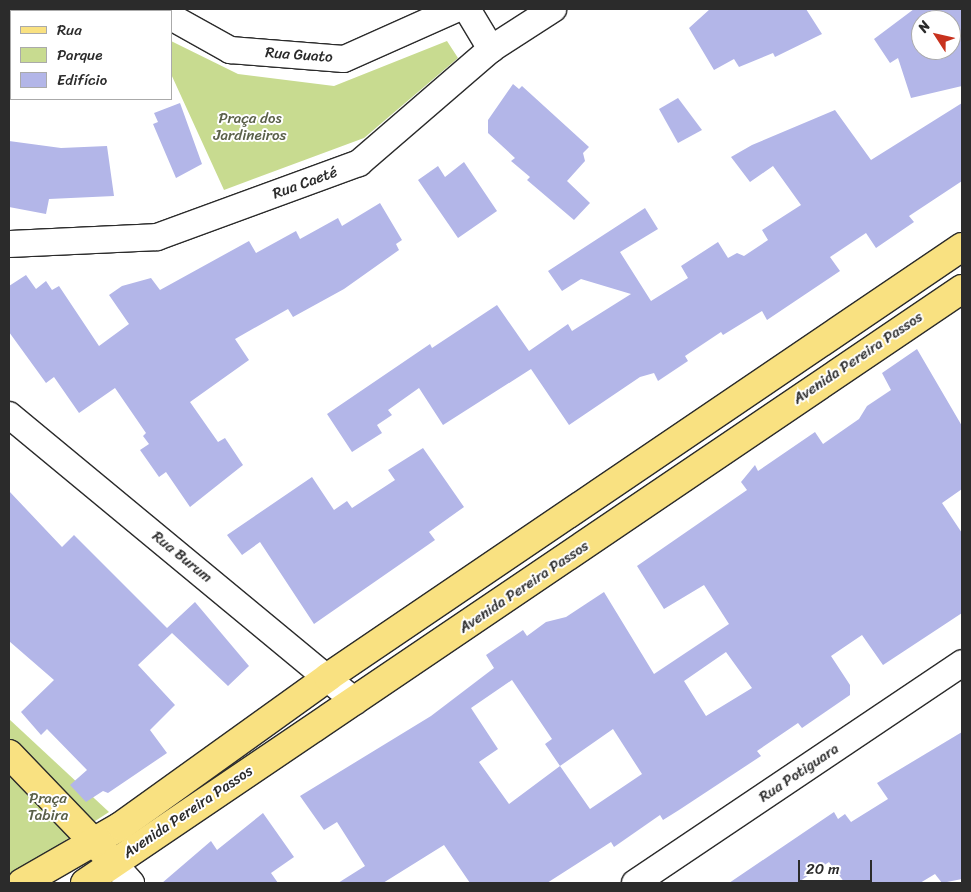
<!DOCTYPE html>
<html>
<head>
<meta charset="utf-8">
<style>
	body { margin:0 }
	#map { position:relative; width:971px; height:892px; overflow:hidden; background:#fff; font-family:Sriracha,sans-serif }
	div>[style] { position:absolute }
	.green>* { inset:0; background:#c8db90 }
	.building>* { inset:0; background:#b3b6e8 }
	.roads { filter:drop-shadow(1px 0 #2b2b2b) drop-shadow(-1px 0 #2b2b2b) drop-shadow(0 1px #2b2b2b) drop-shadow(0 -1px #2b2b2b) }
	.minor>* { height:26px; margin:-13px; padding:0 13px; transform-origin:13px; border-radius:13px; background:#fff }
	.major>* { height:28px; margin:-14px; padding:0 14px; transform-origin:14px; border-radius:14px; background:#f9e181 }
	span { translate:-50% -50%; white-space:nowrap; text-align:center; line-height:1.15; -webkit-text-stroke:4px #fff; paint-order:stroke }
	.street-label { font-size:15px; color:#2b2b2b }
	.park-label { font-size:15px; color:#5a6049 }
	.frame { position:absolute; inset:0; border:10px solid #2b2b2b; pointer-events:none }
	.legend { position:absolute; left:10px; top:10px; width:162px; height:90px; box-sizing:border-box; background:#fff; border:1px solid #aaa; margin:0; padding:6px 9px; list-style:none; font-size:15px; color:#2b2b2b }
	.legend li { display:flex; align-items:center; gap:10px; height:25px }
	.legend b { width:25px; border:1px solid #aaa }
	.north { position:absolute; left:911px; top:10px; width:50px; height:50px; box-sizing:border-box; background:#fff; border:1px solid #aaa; border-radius:50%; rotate:305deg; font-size:14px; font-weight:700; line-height:20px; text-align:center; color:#2b2b2b }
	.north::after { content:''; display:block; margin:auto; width:18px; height:22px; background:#c8321e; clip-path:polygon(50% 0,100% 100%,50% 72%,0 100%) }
	.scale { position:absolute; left:798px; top:860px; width:74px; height:22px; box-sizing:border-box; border:2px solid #2b2b2b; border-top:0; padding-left:6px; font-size:15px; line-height:18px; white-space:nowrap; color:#2b2b2b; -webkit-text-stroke:4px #fff; paint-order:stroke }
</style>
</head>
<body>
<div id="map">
	<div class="green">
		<div style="clip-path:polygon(171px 41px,238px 74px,334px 86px,447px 41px,458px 58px,364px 138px,224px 190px,171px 74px)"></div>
		<div style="clip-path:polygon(9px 719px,109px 812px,9px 877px)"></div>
	</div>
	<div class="building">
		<div style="clip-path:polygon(710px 9px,806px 9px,822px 34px,775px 57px,773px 53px,739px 67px,734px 59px,714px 70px,689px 28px)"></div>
		<div style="clip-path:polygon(evenodd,914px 9px,962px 9px,962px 86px,911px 98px,898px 58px,890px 63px,874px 39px,914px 9px,921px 20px,951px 20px,951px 50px,921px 50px,921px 20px)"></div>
		<div style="clip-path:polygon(513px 84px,519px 89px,522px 86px,589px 147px,583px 153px,585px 161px,567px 181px,590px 203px,574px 220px,527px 180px,530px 177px,511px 161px,515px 158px,488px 133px,488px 120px)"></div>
		<div style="clip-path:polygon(678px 98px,702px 130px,678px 143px,659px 109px)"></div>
		<div style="clip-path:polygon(180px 103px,202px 164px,176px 178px,153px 124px,158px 122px,154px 113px)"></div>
		<div style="clip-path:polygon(962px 103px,962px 181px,909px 216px,914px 222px,876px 248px,866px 233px,830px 257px,840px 271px,767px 320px,762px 311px,723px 335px,721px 332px,685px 356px,688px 361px,658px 381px,654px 373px,640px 377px,569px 425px,531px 369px,443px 425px,419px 388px,388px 410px,392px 415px,377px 425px,382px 433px,352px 452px,327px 414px,430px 344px,432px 348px,497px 305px,529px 351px,568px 324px,572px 331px,631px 294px,581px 279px,562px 291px,548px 271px,645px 208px,658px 229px,620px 252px,651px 301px,688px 278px,681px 266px,718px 242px,728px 258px,737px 253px,744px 256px,768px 240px,762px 230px,801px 205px,773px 166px,750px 182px,731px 157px,752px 145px,835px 110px,871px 160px)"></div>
		<div style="clip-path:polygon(9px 141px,61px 148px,107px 146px,114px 196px,49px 199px,46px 214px,9px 207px)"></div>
		<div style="clip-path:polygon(464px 162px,497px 211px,458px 238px,418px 180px,438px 166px,445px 177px)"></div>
		<div style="clip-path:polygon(380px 203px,402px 240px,396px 244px,399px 250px,344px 289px,293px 317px,288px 309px,235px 339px,249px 360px,190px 402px,218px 442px,225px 438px,243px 465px,190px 507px,166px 472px,159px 477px,140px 450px,149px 444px,143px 436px,146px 433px,115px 388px,79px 413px,54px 377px,46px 383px,9px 332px,9px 286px,26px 275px,36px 289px,46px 281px,52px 290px,59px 286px,99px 346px,129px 324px,109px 295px,122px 286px,151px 278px,160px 290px,249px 241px,256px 253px,296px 231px,300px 239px,338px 218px,342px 226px)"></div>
		<div style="clip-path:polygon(evenodd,917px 349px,962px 426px,962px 489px,942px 503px,962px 533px,962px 613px,883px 665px,862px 635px,831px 656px,850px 685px,850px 695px,802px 728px,798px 723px,757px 751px,761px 756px,679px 810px,663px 820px,660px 815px,614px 847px,611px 842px,547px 883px,470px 883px,444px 845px,383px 883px,338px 883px,365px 866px,337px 822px,324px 830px,300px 796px,431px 716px,494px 668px,486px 655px,523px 630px,527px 636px,546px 622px,566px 617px,604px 592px,654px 674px,729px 624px,704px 585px,664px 609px,637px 566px,747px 490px,741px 482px,755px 465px,758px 471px,815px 432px,823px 444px,859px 419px,867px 406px,891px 390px,882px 373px,917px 349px,726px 652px,752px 688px,706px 716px,684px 681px,726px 652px,917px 349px,512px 680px,552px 739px,545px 744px,560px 766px,509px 804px,479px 762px,498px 749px,471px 708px,512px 680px,917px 349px,613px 729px,642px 774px,590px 809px,560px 766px,613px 729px)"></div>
		<div style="clip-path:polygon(423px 448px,464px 507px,429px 532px,435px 540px,314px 624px,260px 542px,242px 555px,227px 535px,312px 477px,334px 510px,347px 501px,352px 508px,395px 480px,388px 470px)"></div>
		<div style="clip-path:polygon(9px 491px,62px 547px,74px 535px,167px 628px,195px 602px,249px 666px,228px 686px,172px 633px,138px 665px,175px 705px,150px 730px,167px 753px,108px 793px,103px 791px,86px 802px,70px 785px,87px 770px,47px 729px,41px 735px,21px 712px,54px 680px,9px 641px)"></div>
		<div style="clip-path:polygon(962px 732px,962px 879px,942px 883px,935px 874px,920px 883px,845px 883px,829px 862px,797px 883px,729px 883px,834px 812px,838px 819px,845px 814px,851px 822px,888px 799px,877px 783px)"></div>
		<div style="clip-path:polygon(263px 813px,294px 857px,271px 873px,278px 883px,162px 883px,211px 841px,217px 850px)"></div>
	</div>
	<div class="roads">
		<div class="minor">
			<div style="left:467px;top:9px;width:47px;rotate:59deg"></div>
			<div style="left:171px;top:17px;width:68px;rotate:29.2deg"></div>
			<div style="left:230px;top:50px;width:114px;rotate:4.5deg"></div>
			<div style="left:344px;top:59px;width:123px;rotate:-24.1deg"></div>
			<div style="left:9px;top:244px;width:148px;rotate:-2.7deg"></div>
			<div style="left:157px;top:237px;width:215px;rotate:-20.1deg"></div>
			<div style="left:359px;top:163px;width:174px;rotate:-40.8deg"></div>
			<div style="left:491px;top:49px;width:74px;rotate:-32.8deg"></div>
			<div style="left:9px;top:415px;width:449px;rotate:39.6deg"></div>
			<div style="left:113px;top:863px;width:27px;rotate:48deg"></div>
			<div style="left:635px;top:883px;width:394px;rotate:-33.9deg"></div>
		</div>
		<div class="major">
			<div style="left:9px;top:754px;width:141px;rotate:46.1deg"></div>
			<div style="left:22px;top:883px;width:114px;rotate:-29.9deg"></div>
			<div style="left:121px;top:826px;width:255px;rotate:-35.7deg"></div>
			<div style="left:328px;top:677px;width:766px;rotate:-34.15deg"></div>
			<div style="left:85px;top:883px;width:1059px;rotate:-34.11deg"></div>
		</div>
	</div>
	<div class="street-label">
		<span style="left:299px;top:55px;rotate:4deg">Rua Guato</span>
		<span style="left:305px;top:183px;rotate:-20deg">Rua Caeté</span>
		<span style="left:858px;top:358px;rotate:-34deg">Avenida Pereira Passos</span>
		<span style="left:182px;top:557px;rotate:39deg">Rua Burum</span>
		<span style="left:524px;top:587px;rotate:-34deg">Avenida Pereira Passos</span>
		<span style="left:799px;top:773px;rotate:-34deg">Rua Potiguara</span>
		<span style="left:188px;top:812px;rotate:-34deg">Avenida Pereira Passos</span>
	</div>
	<div class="park-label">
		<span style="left:250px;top:127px">Praça dos<br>Jardineiros</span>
		<span style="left:48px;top:807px">Praça<br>Tabira</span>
	</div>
	<div class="frame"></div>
	<ul class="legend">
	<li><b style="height:6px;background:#f9e181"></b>Rua</li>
	<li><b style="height:14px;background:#c8db90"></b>Parque</li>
	<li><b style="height:14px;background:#b3b6e8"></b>Edifício</li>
	</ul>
	<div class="north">N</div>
	<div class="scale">20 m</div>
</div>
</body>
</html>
